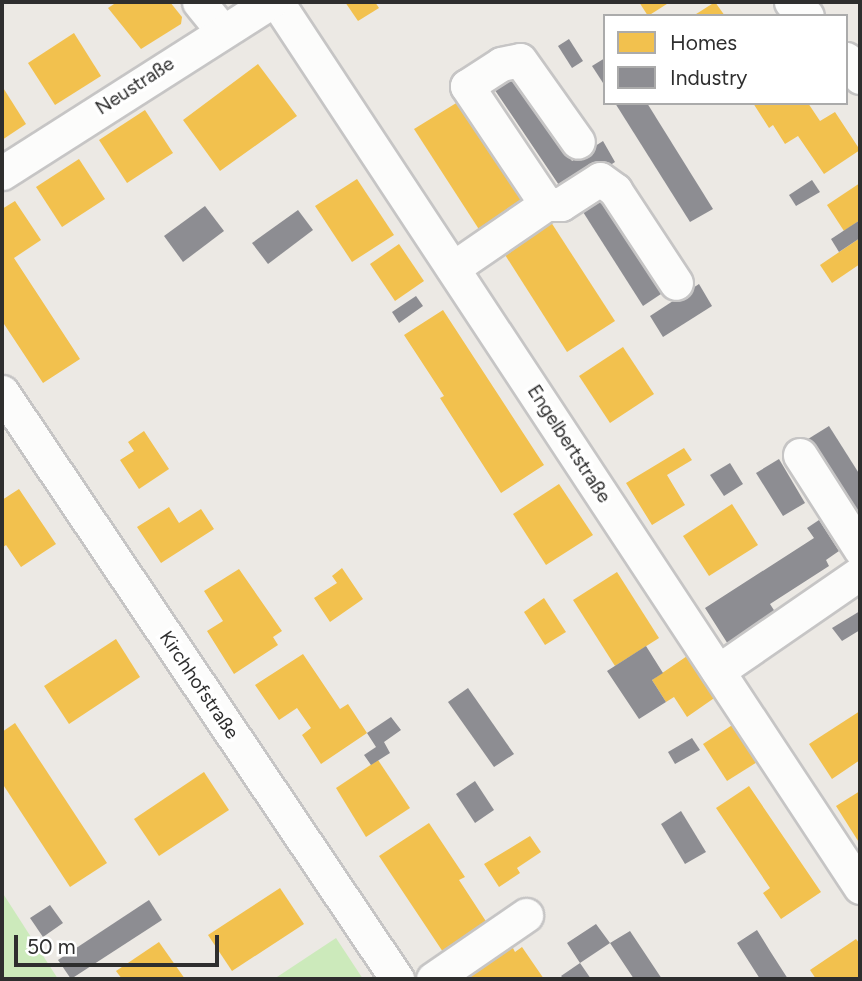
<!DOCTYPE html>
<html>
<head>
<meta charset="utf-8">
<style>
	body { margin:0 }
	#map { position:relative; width:862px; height:981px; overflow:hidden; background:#ece9e4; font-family:Figtree,sans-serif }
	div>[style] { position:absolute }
	.green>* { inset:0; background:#cceabb }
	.homes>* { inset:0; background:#f2c14e }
	.industry>* { inset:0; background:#8d8d92 }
	.roads { filter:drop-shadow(2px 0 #c6c5c5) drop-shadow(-2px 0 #c6c5c5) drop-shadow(0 2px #c6c5c5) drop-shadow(0 -2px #c6c5c5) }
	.minor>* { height:33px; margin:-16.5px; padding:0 16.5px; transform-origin:16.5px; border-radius:16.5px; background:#fcfcfb }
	span { translate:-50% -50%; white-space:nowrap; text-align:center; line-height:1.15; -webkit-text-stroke:7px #fff; paint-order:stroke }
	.street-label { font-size:19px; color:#2e2e2e }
	.frame { position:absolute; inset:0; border:4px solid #2e2e2e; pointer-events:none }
	.legend { position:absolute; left:603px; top:14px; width:245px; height:91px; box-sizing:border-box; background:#fff; border:2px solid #ababab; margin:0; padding:9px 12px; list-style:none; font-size:21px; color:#2e2e2e }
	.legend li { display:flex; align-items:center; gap:14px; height:35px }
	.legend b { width:35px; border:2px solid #ababab }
	.scale { position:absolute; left:14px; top:935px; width:205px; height:32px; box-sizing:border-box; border:4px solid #2e2e2e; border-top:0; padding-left:9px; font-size:21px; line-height:24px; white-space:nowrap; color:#2e2e2e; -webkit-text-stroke:5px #fff; paint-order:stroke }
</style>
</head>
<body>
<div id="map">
	<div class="green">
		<div style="clip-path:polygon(2px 892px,58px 979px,2px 979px)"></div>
		<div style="clip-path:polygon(336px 938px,363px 979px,274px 979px)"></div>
	</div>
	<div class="homes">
		<div style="clip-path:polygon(117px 2px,170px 2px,182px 17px,181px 24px,141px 49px,108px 8px)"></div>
		<div style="clip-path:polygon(345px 2px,375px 2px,379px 8px,358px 21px)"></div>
		<div style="clip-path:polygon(639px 2px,670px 2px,648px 16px)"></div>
		<div style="clip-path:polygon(715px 2px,725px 16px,693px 16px)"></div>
		<div style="clip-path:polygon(74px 33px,101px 76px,55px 105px,28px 63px)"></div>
		<div style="clip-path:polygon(258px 64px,297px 116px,220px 171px,183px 120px)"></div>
		<div style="clip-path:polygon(2px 86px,26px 124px,2px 140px)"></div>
		<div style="clip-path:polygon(466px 97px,532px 202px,482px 234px,414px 129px)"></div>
		<div style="clip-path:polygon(753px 103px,808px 103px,820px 121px,835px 112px,860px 150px,824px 174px,798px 136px,785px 144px,773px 125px,769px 128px)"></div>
		<div style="clip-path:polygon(145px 110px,173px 153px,127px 183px,99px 140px)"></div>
		<div style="clip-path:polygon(79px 159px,105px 199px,62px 227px,36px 187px)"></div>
		<div style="clip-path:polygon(357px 179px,394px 235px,352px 262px,315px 206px)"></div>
		<div style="clip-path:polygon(860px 183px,860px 220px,844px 231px,827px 205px)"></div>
		<div style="clip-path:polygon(15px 201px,41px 240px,14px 258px,80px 359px,43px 383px,2px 321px,2px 209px)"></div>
		<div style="clip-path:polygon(547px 216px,615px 321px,567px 352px,500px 247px)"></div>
		<div style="clip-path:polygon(860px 238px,860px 264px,832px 283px,820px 265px)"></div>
		<div style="clip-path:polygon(399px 244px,424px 281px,395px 301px,370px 264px)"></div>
		<div style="clip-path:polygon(443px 310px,544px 465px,501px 493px,440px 398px,444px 396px,404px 335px)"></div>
		<div style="clip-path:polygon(623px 347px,654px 394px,610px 423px,579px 376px)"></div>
		<div style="clip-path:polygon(144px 431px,169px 469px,139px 489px,120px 460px,134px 451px,128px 442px)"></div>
		<div style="clip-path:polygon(684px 448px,692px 460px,667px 475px,685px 505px,652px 525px,626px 483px)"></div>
		<div style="clip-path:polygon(559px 484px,593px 535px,546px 565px,513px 514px)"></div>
		<div style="clip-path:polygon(19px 489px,56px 544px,21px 567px,6px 545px,2px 548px,2px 500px)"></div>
		<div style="clip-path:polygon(732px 504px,758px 545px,709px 576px,683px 536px)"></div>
		<div style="clip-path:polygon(169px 507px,179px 523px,201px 509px,214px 529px,161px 563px,137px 527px)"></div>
		<div style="clip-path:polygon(342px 568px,363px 599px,330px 622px,314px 598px,337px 583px,332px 576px)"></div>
		<div style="clip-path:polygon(239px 569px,282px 631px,273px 637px,278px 645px,234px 674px,207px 631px,223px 621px,204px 591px)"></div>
		<div style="clip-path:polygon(617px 572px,659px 638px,615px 666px,573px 600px)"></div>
		<div style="clip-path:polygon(544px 598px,566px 632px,545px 645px,524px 612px)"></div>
		<div style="clip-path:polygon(116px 639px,140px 677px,69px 724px,44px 686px)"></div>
		<div style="clip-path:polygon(693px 652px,720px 694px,687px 717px,674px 697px,666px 702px,652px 680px)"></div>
		<div style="clip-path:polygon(303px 654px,340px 709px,348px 704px,367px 733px,321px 764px,302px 735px,311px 728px,297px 708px,279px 720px,255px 685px)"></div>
		<div style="clip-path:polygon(860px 711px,860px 760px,832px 779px,809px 744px)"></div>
		<div style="clip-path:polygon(737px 722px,762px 759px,727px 781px,703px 744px)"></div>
		<div style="clip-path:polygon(15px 723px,107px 863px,70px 887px,2px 783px,2px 732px)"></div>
		<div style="clip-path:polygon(378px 760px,410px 808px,366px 837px,336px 788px)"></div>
		<div style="clip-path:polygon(204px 772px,229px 810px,159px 856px,134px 819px)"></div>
		<div style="clip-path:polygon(749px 786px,821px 892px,781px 919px,763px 893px,770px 888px,716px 808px)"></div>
		<div style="clip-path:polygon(860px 791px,860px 844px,836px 806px)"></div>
		<div style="clip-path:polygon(429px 823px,465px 877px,459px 880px,493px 932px,449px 961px,379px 856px)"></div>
		<div style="clip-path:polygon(530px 836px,541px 852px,517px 868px,520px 873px,499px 887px,484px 864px)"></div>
		<div style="clip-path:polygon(280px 888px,304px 924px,232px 971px,208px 935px)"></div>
		<div style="clip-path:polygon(856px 939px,860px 944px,860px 979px,816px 979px,810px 970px)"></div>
		<div style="clip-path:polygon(159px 942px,185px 979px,122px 979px,116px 971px)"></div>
		<div style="clip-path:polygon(512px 946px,515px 952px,522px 947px,544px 979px,464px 979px)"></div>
	</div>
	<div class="industry">
		<div style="clip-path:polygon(569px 39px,583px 61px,572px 68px,558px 46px)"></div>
		<div style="clip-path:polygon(605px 58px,605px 86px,592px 66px)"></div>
		<div style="clip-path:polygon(510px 67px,572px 161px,603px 141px,615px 162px,565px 194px,488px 80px)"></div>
		<div style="clip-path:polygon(615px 103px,647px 103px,713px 209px,690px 222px)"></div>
		<div style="clip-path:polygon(812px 180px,820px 192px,796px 206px,789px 195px)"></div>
		<div style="clip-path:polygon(595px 188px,664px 292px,643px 306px,576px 201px)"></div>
		<div style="clip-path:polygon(205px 206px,224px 231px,183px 262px,164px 236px)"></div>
		<div style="clip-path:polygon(298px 210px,313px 230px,268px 264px,252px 243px)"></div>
		<div style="clip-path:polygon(860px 220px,860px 238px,839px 252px,831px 239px)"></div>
		<div style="clip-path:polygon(699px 284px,712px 306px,663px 337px,650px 316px)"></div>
		<div style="clip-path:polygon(416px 296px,423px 306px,399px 323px,392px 312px)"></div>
		<div style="clip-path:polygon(829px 426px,860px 475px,860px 520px,808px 439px)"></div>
		<div style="clip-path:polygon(779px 459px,805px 503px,783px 516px,756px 473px)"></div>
		<div style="clip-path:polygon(730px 463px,743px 484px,724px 496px,710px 475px)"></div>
		<div style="clip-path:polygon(819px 520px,839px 551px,826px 560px,829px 566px,770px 604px,781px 621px,733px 652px,705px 608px,814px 538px,807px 528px)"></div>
		<div style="clip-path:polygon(860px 611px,860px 630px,842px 641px,832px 628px)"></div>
		<div style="clip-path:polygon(646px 646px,663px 673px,652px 680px,666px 702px,639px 719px,607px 671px)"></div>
		<div style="clip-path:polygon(468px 688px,514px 754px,494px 767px,448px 702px)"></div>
		<div style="clip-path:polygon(391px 717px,401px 730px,384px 742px,390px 753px,371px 765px,364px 755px,376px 747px,367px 733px)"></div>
		<div style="clip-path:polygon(692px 738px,700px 750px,675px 764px,668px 752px)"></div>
		<div style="clip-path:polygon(475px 781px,494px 810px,475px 823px,456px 794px)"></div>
		<div style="clip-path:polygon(681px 811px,706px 852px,685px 864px,661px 824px)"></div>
		<div style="clip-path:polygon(149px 900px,162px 920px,71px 979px,58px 960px)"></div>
		<div style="clip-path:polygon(50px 905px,63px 923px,43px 937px,30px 918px)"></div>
		<div style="clip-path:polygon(596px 924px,610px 943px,630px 931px,662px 979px,634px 979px,610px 943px,580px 963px,567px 943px)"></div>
		<div style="clip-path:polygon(757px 930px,770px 951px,788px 979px,760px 979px,737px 943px)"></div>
		<div style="clip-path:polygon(580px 963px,591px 979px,564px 979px,561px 976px)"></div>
	</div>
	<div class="roads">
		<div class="minor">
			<div style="left:199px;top:2px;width:36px;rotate:51deg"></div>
			<div style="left:277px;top:2px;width:1060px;rotate:56.62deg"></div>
			<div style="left:791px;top:2px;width:21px;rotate:41deg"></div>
			<div style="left:846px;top:59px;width:23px;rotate:52deg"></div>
			<div style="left:2px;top:173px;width:318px;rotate:-32.5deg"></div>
			<div style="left:546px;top:204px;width:142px;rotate:-123.8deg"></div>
			<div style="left:467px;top:86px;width:40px;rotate:-32.9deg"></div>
			<div style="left:501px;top:64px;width:19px;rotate:-12deg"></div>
			<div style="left:520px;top:60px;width:100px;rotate:54.7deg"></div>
			<div style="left:453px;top:268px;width:113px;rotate:-34.5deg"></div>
			<div style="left:546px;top:204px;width:15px"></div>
			<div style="left:561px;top:204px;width:46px;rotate:-32.7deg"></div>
			<div style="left:600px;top:179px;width:19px;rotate:36deg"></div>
			<div style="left:615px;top:190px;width:111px;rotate:56.7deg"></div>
			<div style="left:2px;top:392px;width:708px;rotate:56.06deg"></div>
			<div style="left:800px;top:455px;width:112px;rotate:57.4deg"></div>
			<div style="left:718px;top:671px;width:173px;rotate:-34.6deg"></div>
			<div style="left:433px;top:979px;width:113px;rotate:-34.5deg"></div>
		</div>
	</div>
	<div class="street-label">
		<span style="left:135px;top:86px;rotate:-33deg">Neustraße</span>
		<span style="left:569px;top:444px;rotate:57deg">Engelbertstraße</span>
		<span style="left:199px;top:685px;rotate:56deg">Kirchhofstraße</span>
	</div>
	<div class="frame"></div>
	<ul class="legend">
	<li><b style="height:19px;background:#f2c14e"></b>Homes</li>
	<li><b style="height:19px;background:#8d8d92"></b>Industry</li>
	</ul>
	<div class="scale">50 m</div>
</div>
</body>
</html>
